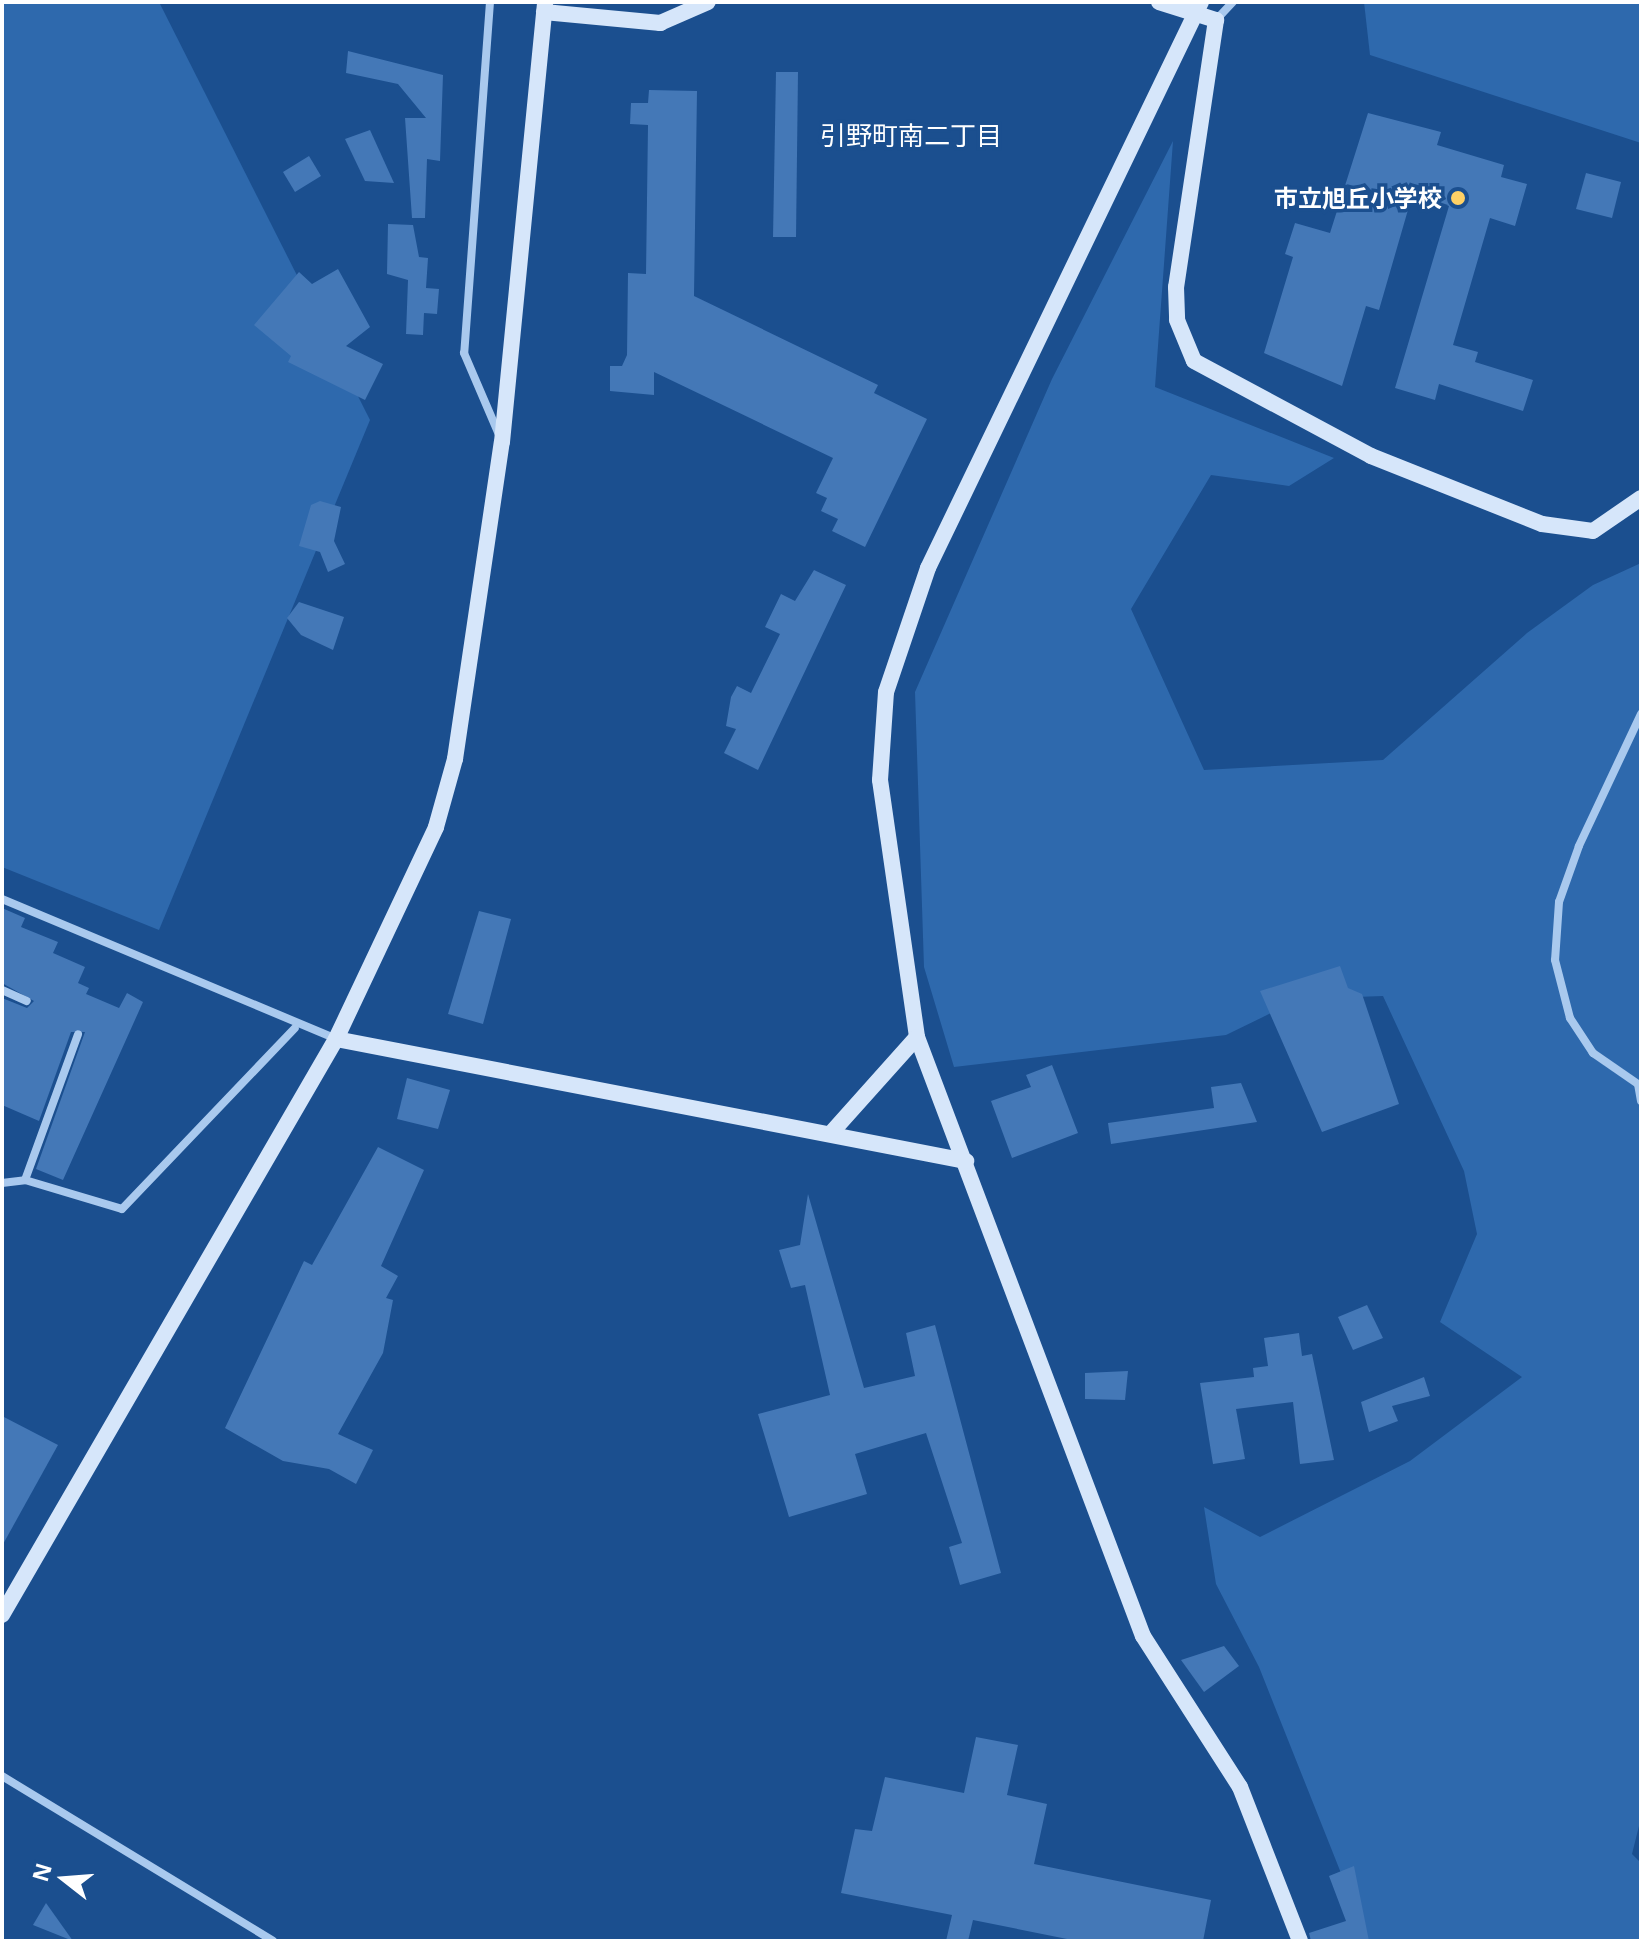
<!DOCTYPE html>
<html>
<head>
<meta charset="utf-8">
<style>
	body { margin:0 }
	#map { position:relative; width:1643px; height:1943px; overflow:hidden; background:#1b4f8f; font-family:"Open Sans","Noto Sans JP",sans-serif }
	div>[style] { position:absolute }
	.green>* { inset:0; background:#2e69ad }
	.building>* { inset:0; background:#4478b7 }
	.street>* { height:8px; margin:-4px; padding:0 4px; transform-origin:4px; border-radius:4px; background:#a9c9ee }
	.secondary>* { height:16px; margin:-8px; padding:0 8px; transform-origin:8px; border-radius:8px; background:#d6e6fa }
	.dots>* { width:22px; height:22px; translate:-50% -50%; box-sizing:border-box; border:4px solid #1b4f8f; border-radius:50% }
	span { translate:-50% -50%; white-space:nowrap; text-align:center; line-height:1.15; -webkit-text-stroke:7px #1b4f8f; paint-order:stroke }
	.poi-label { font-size:24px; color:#fff; font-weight:700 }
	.right { translate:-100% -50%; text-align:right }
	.neighbourhood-label { font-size:26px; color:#fff }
	.frame { position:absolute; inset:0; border:4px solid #fff; pointer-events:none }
	.north { position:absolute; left:24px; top:1839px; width:80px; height:80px; -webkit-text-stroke:6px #1b4f8f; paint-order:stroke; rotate:287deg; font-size:22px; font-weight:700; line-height:32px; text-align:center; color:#fff }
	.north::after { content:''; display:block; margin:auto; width:28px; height:36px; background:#fff; clip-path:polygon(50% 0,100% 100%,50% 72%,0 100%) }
</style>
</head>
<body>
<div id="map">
	<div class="green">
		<div style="clip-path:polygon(2px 2px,159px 2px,370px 420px,159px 930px,2px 867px)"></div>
		<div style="clip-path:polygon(1364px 2px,1641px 2px,1641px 143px,1370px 55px)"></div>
		<div style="clip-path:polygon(1173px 141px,1155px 387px,1334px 458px,1289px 486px,1211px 475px,1131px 609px,1204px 770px,1383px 760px,1527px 633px,1593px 585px,1641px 563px,1641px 1818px,1632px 1854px,1641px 1863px,1641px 1941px,1368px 1941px,1259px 1667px,1216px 1584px,1204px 1507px,1260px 1537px,1410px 1461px,1522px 1377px,1440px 1322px,1477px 1234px,1464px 1171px,1383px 996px,1300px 999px,1226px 1035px,954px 1067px,924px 967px,915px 692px,1052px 379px)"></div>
	</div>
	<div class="building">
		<div style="clip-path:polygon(348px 51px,443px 75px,440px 161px,427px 159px,425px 218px,412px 218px,405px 118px,426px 118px,398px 84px,346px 73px)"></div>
		<div style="clip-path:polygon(776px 72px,798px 72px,796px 237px,773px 237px)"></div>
		<div style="clip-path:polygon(649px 90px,697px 91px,694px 296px,878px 385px,874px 393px,927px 419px,865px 547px,832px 531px,838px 519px,821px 511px,827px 498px,816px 493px,833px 458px,654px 372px,654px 395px,610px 391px,610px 366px,622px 366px,627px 355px,628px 273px,646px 274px,648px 125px,630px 124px,631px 103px,648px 103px)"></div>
		<div style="clip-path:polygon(1368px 113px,1441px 132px,1437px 145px,1504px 165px,1501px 177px,1527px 184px,1515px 226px,1490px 218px,1453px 345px,1478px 352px,1475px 362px,1533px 380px,1523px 411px,1439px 384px,1435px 400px,1395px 388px,1449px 206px,1412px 196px,1379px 310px,1366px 306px,1342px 386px,1264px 353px,1293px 257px,1285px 254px,1295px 223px,1330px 233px)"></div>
		<div style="clip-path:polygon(370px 130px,394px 183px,365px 181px,345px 139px)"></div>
		<div style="clip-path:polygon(309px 156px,321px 176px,295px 192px,283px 172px)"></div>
		<div style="clip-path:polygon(1586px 173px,1621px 182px,1612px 218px,1576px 209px)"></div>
		<div style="clip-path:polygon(388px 224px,413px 225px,419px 257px,428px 258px,426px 288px,439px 289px,437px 314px,424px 313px,423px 335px,406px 334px,408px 280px,387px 274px)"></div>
		<div style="clip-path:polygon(338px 269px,370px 327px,346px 346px,383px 364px,365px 400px,288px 362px,291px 356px,254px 325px,299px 272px,312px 284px)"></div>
		<div style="clip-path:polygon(320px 501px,341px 507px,334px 541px,345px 564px,328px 572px,320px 552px,299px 546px,311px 505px)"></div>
		<div style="clip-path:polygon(814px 570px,846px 585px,758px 770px,724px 753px,736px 729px,726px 726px,731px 697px,737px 686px,751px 693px,780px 634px,765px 627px,781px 594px,795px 601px)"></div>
		<div style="clip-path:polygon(299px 602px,344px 617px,333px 650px,301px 635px,287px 618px)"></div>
		<div style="clip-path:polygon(2px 908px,25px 918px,21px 927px,58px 942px,53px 953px,85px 967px,78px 983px,89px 988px,86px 994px,119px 1008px,127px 993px,143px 1002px,63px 1180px,36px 1169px,85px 1032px,71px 1032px,39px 1121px,2px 1105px,2px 998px,27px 1008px,34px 1001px,2px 983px)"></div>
		<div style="clip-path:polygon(479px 911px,511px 919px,483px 1024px,448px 1014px)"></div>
		<div style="clip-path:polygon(1340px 966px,1348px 988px,1362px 994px,1399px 1104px,1322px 1132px,1260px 991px)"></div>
		<div style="clip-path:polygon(1052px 1065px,1078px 1133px,1012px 1158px,991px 1101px,1031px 1087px,1026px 1075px)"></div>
		<div style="clip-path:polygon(407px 1078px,450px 1090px,438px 1129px,397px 1119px)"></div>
		<div style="clip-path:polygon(1241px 1083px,1257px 1122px,1111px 1144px,1108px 1123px,1214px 1108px,1211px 1087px)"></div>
		<div style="clip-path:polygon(378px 1147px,424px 1170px,381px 1266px,398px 1276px,386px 1298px,393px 1300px,383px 1353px,338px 1434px,373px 1450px,356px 1484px,329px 1469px,283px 1461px,225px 1428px,304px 1261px,312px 1265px)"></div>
		<div style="clip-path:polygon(808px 1194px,864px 1388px,915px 1376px,906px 1333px,935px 1325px,1001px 1573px,960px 1585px,949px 1547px,962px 1543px,926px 1433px,855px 1454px,867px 1494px,789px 1517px,758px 1414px,830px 1395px,805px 1285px,791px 1288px,779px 1250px,800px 1245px)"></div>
		<div style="clip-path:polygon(1367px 1305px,1383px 1338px,1353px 1350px,1338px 1317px)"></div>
		<div style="clip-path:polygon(1299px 1333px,1302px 1356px,1312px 1354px,1334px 1460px,1300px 1464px,1293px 1402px,1236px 1409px,1245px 1459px,1213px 1464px,1200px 1383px,1254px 1377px,1253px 1368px,1268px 1366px,1264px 1338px)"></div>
		<div style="clip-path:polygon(1128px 1371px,1125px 1400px,1085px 1399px,1085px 1373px)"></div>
		<div style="clip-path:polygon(1424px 1377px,1430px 1396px,1392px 1406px,1398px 1421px,1369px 1432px,1361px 1402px)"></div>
		<div style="clip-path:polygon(2px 1416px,58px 1445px,2px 1546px)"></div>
		<div style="clip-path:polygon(1224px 1646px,1239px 1666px,1204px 1692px,1181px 1660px)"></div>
		<div style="clip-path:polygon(976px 1737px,1018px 1745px,1007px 1795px,1047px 1804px,1034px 1864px,1211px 1900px,1203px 1941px,1077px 1941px,973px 1920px,968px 1941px,946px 1941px,952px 1915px,841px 1893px,855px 1829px,872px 1831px,885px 1777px,964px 1793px)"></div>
		<div style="clip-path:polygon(1354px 1866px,1369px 1941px,1311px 1941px,1309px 1933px,1346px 1921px,1329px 1876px)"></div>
		<div style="clip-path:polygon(46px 1903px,73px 1941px,33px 1925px)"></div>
	</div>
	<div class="street">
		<div style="left:490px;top:2px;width:352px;rotate:94.2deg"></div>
		<div style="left:464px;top:353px;width:91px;rotate:66.8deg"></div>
		<div style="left:1216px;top:20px;width:25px;rotate:-47deg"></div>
		<div style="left:1641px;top:714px;width:146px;rotate:115.2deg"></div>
		<div style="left:1579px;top:846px;width:59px;rotate:109.7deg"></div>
		<div style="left:1559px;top:902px;width:58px;rotate:93.9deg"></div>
		<div style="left:1555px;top:960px;width:60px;rotate:75.5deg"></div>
		<div style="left:1570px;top:1018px;width:42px;rotate:56.7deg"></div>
		<div style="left:1593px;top:1053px;width:55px;rotate:34.6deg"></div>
		<div style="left:1638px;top:1084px;width:17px;rotate:80deg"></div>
		<div style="left:2px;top:899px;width:362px;rotate:22.7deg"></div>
		<div style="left:2px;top:990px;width:27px;rotate:24deg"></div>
		<div style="left:25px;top:1180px;width:155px;rotate:-70deg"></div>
		<div style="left:2px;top:1183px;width:23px;rotate:-7deg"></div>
		<div style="left:25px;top:1180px;width:101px;rotate:16.6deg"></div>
		<div style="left:122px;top:1209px;width:250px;rotate:-46.3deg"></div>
		<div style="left:2px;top:1776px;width:317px;rotate:31.3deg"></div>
	</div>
	<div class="secondary">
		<div style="left:1159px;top:2px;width:60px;rotate:17.5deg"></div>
		<div style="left:1216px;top:20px;width:270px;rotate:98.5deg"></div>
		<div style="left:1176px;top:287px;width:33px;rotate:88deg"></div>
		<div style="left:1177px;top:320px;width:44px;rotate:67.5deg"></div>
		<div style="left:1194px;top:361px;width:201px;rotate:28.2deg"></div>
		<div style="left:1371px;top:456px;width:184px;rotate:21.7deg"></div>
		<div style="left:1542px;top:524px;width:51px;rotate:7.8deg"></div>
		<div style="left:1593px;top:531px;width:58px;rotate:-34.5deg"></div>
		<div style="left:1201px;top:2px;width:628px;rotate:115.75deg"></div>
		<div style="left:928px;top:568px;width:131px;rotate:108.7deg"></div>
		<div style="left:886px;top:692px;width:88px;rotate:93.9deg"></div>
		<div style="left:880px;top:780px;width:260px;rotate:81.8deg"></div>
		<div style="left:917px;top:1037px;width:640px;rotate:69.33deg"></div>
		<div style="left:1143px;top:1636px;width:179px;rotate:57.3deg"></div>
		<div style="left:1240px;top:1787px;width:165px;rotate:68.7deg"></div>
		<div style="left:544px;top:12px;width:117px;rotate:5.4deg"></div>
		<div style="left:660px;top:23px;width:52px;rotate:-23.6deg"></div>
		<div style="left:336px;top:1039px;width:642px;rotate:10.96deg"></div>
		<div style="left:832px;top:1132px;width:127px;rotate:-48.2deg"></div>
		<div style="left:2px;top:1615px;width:666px;rotate:-59.89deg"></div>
		<div style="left:336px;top:1039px;width:234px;rotate:-64.7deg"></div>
		<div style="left:436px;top:827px;width:71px;rotate:-74.4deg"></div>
		<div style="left:455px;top:759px;width:320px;rotate:-81.6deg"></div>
		<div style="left:502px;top:442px;width:442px;rotate:-84.4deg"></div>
	</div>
	<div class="dots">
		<div style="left:1458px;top:198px;background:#ffd166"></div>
	</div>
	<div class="poi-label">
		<span class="right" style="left:1442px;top:198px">市立旭丘小学校</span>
	</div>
	<div class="neighbourhood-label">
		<span style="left:911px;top:136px">引野町南二丁目</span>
	</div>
	<div class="frame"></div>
	<div class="north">N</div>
</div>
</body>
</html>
